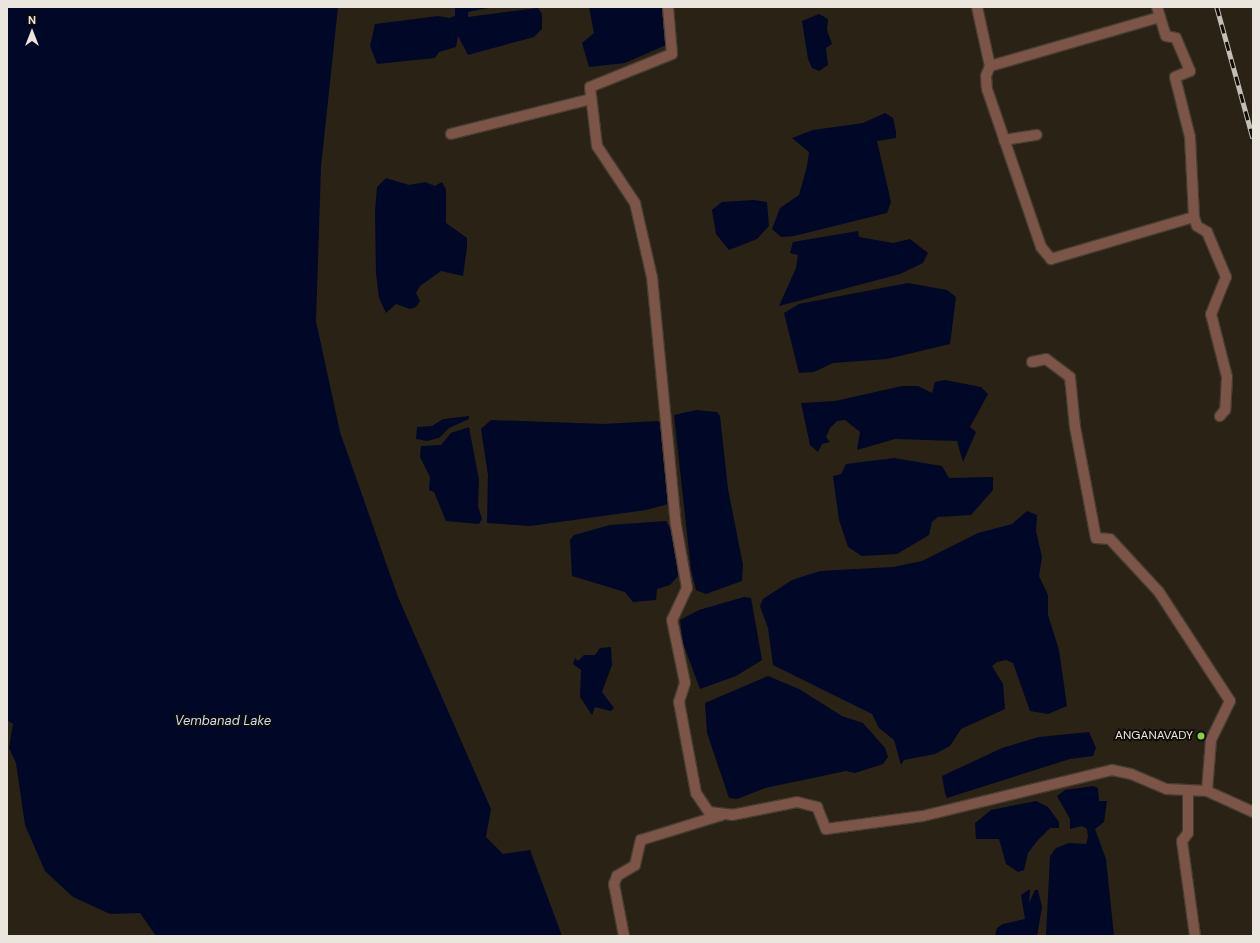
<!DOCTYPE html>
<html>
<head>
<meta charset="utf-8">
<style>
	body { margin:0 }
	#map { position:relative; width:1260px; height:943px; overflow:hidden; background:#2a2215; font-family:"DM Sans",sans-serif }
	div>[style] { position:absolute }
	.water>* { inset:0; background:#000727 }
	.roads { filter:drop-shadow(1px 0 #453d31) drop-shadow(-1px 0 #453d31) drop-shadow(0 1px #453d31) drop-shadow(0 -1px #453d31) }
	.minor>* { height:10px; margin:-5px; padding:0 5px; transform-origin:5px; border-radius:5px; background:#7d5448 }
	.rail>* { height:4.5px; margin-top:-2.25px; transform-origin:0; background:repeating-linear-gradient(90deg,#0f0c07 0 9px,#c4beb4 0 18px); box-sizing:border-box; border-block:1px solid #c4beb4 }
	.dots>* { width:11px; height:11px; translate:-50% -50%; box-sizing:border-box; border:2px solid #0f0c07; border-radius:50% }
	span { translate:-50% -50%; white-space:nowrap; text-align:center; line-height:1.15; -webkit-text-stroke:3.5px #0f0c07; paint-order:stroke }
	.poi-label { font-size:12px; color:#ebe6dd }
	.right { translate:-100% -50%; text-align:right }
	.water-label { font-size:13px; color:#caddf6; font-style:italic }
	.frame { position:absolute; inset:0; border:8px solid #ebe6dd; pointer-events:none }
	.north { position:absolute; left:12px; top:12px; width:40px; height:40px; -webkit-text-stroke:3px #0f0c07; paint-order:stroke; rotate:0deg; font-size:11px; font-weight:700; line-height:16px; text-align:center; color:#ebe6dd }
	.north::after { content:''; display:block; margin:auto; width:14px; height:18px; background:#ebe6dd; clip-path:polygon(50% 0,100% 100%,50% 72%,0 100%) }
</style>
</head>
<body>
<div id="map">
	<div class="water">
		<div style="clip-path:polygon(7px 7px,338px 7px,321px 167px,316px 321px,340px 432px,398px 597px,491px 809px,486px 837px,503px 854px,530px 850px,562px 936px,156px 936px,140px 913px,110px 914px,73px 897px,45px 871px,25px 825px,16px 763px,9px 748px,13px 724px,7px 720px)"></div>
		<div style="clip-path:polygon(455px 7px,493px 7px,468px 12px,468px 17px,538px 8px,542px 14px,542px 29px,534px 37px,468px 55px,458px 36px,456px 47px,439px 52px,435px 58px,377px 64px,370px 46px,375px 24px,438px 16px,449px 18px,455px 16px)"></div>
		<div style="clip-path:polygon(589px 7px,665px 7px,666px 45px,625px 63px,589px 67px,582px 43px,594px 33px)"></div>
		<div style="clip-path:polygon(819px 14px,828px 19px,827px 30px,832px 44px,826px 48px,828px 65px,819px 71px,812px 68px,808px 59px,802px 21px)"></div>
		<div style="clip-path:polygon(885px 113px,893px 118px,896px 132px,896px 138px,877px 141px,891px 202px,887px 213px,794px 236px,781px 237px,772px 229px,780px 208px,799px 195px,807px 166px,809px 152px,792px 138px,813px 130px,863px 123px)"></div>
		<div style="clip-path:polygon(386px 178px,409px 185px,425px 182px,435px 186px,442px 182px,446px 189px,446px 223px,467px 238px,467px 247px,463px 276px,441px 271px,420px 286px,416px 293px,420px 301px,416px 307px,410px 309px,396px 304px,386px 313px,379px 298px,376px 273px,375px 212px,377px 187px)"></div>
		<div style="clip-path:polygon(754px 200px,767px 202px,769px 226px,757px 239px,729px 250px,716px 234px,712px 210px,722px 202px)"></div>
		<div style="clip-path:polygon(858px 231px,859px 237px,893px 243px,910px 239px,928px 253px,923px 263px,900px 274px,779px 306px,796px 268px,798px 255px,790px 253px,793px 242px)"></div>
		<div style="clip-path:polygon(908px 283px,947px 290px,956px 297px,950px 344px,887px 359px,833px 363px,814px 372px,799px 373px,784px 313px,799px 304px)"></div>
		<div style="clip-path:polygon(945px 380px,981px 387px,988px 394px,970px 427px,976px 432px,963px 462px,957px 441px,895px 439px,857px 450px,860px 432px,845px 420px,837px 421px,830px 428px,826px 437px,830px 442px,822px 444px,818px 452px,810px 445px,801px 403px,835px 401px,902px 386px,918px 386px,932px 393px,935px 382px)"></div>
		<div style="clip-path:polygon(696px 410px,717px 412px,720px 416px,728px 489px,743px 565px,742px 581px,706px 594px,696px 590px,691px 570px,674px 415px)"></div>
		<div style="clip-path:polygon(469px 416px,469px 419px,449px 428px,439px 438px,427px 441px,416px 439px,417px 427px,432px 426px,443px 419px)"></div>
		<div style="clip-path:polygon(491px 420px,603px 424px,658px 421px,664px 427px,668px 504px,646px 510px,530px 526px,487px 523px,488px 475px,481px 429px)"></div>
		<div style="clip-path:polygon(469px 427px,479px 480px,478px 506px,482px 519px,479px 524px,446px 521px,434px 492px,429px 490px,430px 477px,420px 457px,421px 446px,441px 445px,451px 433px)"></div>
		<div style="clip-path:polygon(894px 458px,942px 466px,949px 478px,993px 477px,993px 490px,971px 515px,938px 517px,932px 522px,929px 535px,897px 554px,862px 556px,848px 547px,839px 520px,833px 476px,841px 474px,846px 464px)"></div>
		<div style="clip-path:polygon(1027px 511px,1037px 515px,1036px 531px,1042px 557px,1039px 576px,1048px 595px,1048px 615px,1059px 650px,1067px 706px,1048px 714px,1030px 711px,1013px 663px,1006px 660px,997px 662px,992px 666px,1003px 684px,1005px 709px,961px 729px,950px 746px,935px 754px,904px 760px,901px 765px,894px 740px,879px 728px,872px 714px,773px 665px,768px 628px,760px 606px,763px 599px,792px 580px,820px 571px,893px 567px,922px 561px,978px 533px,1012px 524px)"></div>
		<div style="clip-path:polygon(666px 521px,673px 533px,678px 576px,670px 585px,657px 589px,656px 600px,633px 602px,625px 592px,572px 576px,570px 540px,574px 535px,610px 525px)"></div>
		<div style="clip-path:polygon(744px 597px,751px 598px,762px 660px,736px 676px,700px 689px,683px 643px,680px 620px,699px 610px)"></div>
		<div style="clip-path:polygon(611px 647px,612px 665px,602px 692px,614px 708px,611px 711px,595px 707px,592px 715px,580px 697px,581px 670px,573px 664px,575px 658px,578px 661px,584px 655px,595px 655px,600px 648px)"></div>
		<div style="clip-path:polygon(768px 676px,799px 689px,842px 716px,863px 723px,885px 748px,888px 757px,883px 764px,855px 773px,846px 771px,765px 788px,737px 799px,729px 798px,707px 733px,705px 703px)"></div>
		<div style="clip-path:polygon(1089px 732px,1096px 748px,1093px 756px,1070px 759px,947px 798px,945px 793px,942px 776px,1002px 748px,1039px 737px)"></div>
		<div style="clip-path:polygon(1093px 786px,1098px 788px,1099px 801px,1107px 801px,1104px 822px,1095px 829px,1106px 859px,1114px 936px,1046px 936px,1050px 856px,1056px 848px,1069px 843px,1086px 844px,1088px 837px,1087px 829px,1082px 826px,1070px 829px,1070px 819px,1057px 796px,1065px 790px)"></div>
		<div style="clip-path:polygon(1036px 801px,1048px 807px,1059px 822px,1059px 828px,1050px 828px,1038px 840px,1028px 853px,1024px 870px,1018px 872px,1006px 864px,999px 839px,976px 839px,975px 823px,991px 810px)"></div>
		<div style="clip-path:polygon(1030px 889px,1029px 903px,1035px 890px,1038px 890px,1042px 907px,1037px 936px,995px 936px,997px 928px,1003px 924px,1025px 919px,1021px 895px)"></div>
	</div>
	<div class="roads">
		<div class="minor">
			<div style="left:668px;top:7px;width:47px;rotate:85.1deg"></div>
			<div style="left:672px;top:54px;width:88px;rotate:158.1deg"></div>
			<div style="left:590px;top:87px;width:59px;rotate:83.2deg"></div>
			<div style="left:597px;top:146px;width:69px;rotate:56.3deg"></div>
			<div style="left:635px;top:203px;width:76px;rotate:77.1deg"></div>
			<div style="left:652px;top:277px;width:249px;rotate:84.5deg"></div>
			<div style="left:676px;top:525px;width:64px;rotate:80.1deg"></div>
			<div style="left:687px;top:588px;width:35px;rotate:115deg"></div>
			<div style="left:672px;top:620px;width:64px;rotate:78.3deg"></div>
			<div style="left:685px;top:683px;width:20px;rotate:108deg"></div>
			<div style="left:679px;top:702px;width:93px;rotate:79.4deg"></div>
			<div style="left:696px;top:793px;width:23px;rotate:56deg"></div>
			<div style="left:709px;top:812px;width:23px;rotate:7deg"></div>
			<div style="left:732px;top:815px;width:66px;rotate:-11.3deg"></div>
			<div style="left:797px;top:802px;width:21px;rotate:14deg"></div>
			<div style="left:817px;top:807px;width:24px;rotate:68deg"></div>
			<div style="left:826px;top:829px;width:98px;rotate:-7.6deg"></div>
			<div style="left:923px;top:816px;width:195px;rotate:-13.7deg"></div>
			<div style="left:1112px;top:770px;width:19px;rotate:12deg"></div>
			<div style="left:1131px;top:774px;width:39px;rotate:23deg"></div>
			<div style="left:1167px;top:789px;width:40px;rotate:2.9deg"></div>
			<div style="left:1207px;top:791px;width:51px;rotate:24.5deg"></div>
			<div style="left:977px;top:7px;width:60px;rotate:77.6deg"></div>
			<div style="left:1157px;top:7px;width:30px;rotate:73deg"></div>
			<div style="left:1166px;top:36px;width:10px;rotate:11deg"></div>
			<div style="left:1176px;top:38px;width:36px;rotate:67deg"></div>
			<div style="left:1190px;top:71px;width:16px;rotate:158deg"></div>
			<div style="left:1175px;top:77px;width:62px;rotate:76deg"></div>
			<div style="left:1190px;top:137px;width:80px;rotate:87.1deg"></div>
			<div style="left:1194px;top:217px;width:9px;rotate:72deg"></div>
			<div style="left:1197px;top:226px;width:12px;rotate:31deg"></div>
			<div style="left:1207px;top:232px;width:49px;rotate:67.1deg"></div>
			<div style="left:1226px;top:277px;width:40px;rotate:112deg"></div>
			<div style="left:1211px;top:314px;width:65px;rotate:75.7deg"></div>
			<div style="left:1227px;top:377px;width:33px;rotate:93deg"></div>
			<div style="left:1225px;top:410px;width:8px;rotate:130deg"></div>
			<div style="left:1160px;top:17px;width:177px;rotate:163.9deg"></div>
			<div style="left:990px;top:66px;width:11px;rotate:112deg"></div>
			<div style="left:986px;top:76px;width:13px;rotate:86deg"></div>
			<div style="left:987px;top:89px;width:167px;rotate:71.1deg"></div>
			<div style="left:1041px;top:247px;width:16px;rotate:50deg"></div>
			<div style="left:1051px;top:259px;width:149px;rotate:-16.4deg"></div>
			<div style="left:451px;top:134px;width:144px;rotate:-14deg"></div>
			<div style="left:1004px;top:140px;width:33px;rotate:-9deg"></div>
			<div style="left:1032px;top:362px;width:14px;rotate:-12deg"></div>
			<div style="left:1046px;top:359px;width:30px;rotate:37deg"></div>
			<div style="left:1070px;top:377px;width:50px;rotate:84.3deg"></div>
			<div style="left:1075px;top:427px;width:113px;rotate:79.3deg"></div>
			<div style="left:1096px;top:538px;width:14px;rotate:4deg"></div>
			<div style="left:1110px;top:539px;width:72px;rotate:47.2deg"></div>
			<div style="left:1159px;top:592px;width:130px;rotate:56.9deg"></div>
			<div style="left:1230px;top:701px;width:43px;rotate:116deg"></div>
			<div style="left:1211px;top:740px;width:51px;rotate:94.5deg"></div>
			<div style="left:1188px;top:790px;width:43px;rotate:90deg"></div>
			<div style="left:1188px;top:833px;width:10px;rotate:127deg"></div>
			<div style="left:1182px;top:841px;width:96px;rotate:82.2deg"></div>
			<div style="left:624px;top:936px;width:53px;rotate:-100.9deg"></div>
			<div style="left:614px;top:884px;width:9px;rotate:-69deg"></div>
			<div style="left:617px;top:876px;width:21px;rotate:-31deg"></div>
			<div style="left:635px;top:865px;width:26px;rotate:-77deg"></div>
			<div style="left:641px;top:840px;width:85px;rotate:-17.2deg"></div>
		</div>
	</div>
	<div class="rail">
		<div style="left:1217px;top:7px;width:136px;rotate:74.6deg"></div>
	</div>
	<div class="dots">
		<div style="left:1201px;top:736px;background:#89cf48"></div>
	</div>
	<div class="poi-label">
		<span class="right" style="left:1193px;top:736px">ANGANAVADY</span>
	</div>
	<div class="water-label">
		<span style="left:223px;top:721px">Vembanad Lake</span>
	</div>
	<div class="frame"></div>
	<div class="north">N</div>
</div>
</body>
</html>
